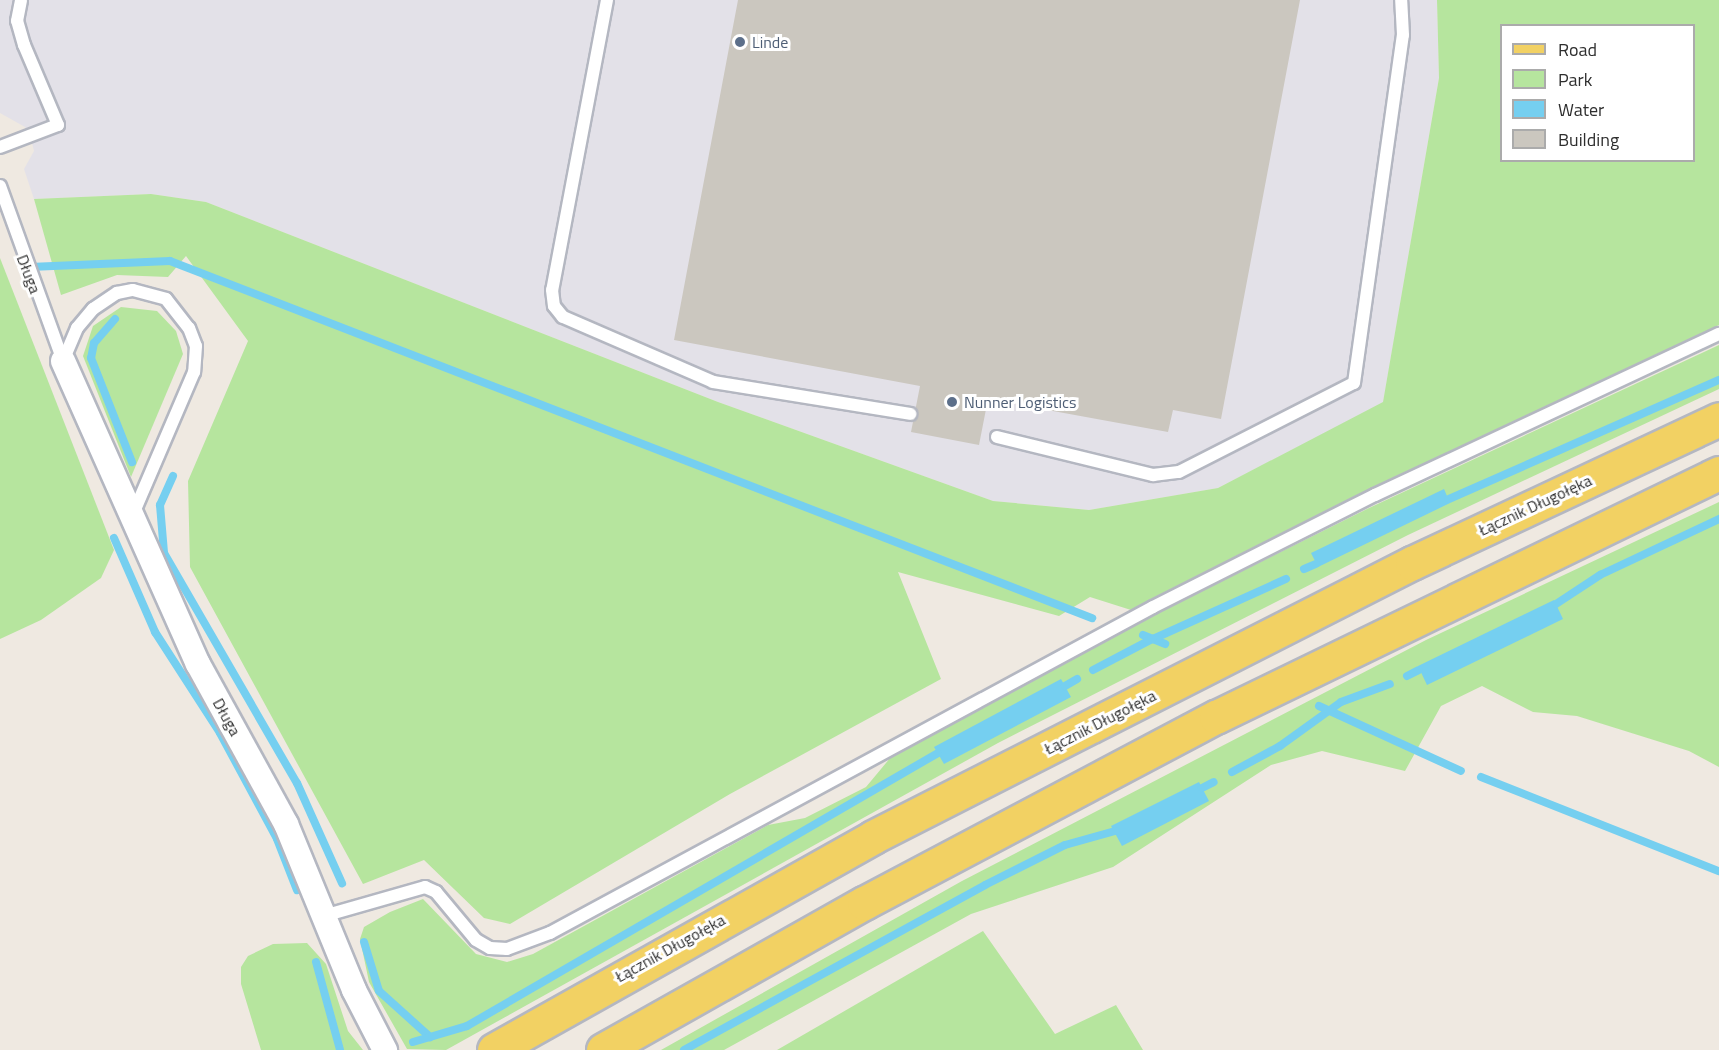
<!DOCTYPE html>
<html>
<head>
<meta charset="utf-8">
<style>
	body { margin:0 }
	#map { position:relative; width:1719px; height:1050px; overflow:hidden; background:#efe9e1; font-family:"Titillium Web",sans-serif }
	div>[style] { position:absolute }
	.industrial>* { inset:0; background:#e3e1e8 }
	.green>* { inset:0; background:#b6e59e }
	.water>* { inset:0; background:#75cff0 }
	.stream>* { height:8px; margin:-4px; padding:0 4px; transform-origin:4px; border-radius:4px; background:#75cff0 }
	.building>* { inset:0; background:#cbc7bf }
	.roads { filter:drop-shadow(2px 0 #b4b7c1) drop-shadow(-2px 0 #b4b7c1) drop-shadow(0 2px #b4b7c1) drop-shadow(0 -2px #b4b7c1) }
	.lane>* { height:12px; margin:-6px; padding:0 6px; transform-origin:6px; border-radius:6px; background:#fff }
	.street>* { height:24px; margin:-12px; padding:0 12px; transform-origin:12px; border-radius:12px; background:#fff }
	.primary>* { height:33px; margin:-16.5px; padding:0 16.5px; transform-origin:16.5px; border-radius:16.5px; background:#f2d163 }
	.dots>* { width:16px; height:16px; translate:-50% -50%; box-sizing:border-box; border:3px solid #fff; border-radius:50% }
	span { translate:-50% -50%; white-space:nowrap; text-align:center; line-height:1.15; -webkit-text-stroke:6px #fff; paint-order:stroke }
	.service-label { font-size:16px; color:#4e5e75 }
	.left { translate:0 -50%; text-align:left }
	.street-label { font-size:16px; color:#2e2e2e }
	.legend { position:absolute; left:1500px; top:24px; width:195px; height:138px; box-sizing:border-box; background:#fff; border:2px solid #ababab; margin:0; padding:8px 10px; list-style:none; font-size:18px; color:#2e2e2e }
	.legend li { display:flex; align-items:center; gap:12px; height:30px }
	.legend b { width:30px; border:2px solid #ababab }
</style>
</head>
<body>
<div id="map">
	<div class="industrial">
		<div style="clip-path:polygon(0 0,1437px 0,1439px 78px,1383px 403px,1218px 488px,1089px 510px,993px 501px,718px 402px,206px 202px,151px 194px,34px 199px,24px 169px,34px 151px,30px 135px,25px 127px,0 113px)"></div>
	</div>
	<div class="green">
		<div style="clip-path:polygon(evenodd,1437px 0,1719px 0,1719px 325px,1131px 610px,1090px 597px,1059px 616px,898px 572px,941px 679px,730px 794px,510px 924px,484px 918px,424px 860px,363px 884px,190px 567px,188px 481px,248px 341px,186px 256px,168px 277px,117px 275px,61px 295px,34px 199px,151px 194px,206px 202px,718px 402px,993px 501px,1089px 510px,1218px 488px,1383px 402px,1439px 78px,1437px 0,1502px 26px,1694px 26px,1694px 160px,1502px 160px,1502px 26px)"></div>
		<div style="clip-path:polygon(0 258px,114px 550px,101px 578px,41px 620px,0 639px)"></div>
		<div style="clip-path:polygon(121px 307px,157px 311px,176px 331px,183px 354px,131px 477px,83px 356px,93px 326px)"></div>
		<div style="clip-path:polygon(1719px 345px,1719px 389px,1408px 535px,998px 743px,446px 1050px,407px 1049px,369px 982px,360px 939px,364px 927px,390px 912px,423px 899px,476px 954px,507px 962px,533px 954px,768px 825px,805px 818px,866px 787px,891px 757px,1142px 621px,1369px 508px)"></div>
		<div style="clip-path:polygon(1719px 502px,1719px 767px,1689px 751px,1577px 716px,1533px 712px,1482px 686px,1441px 706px,1405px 771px,1322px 751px,1271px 765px,1113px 867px,971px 914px,724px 1050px,661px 1050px,962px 881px,1426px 640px)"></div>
		<div style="clip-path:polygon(983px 931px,1055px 1034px,1116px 1005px,1143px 1050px,777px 1050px)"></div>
		<div style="clip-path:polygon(307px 943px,326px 964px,348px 1031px,363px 1050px,261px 1050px,241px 984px,241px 967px,248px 956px,273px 944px)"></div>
	</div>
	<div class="water">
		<div style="clip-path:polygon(1444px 489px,1450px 503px,1318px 567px,1311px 553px)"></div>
		<div style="clip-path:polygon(1554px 600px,1563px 619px,1427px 685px,1418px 666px)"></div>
		<div style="clip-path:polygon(1061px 679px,1071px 697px,944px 764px,934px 747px)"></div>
		<div style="clip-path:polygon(1199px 782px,1209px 801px,1122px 846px,1111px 826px)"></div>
	</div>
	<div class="stream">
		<div style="left:30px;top:267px;width:140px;rotate:-2.5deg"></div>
		<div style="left:170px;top:261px;width:989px;rotate:21.17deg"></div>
		<div style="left:115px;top:319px;width:32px;rotate:131deg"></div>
		<div style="left:94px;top:343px;width:15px;rotate:101deg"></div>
		<div style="left:91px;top:358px;width:112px;rotate:68.5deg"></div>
		<div style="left:173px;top:476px;width:32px;rotate:114deg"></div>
		<div style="left:160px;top:505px;width:48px;rotate:85.2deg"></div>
		<div style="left:164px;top:553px;width:266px;rotate:60deg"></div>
		<div style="left:297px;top:783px;width:110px;rotate:65.8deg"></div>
		<div style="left:1449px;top:499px;width:295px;rotate:-23.8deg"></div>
		<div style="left:114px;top:538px;width:103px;rotate:66.4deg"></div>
		<div style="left:155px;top:632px;width:120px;rotate:57.2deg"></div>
		<div style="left:220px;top:733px;width:120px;rotate:61.7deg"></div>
		<div style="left:277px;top:839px;width:55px;rotate:68.6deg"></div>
		<div style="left:1304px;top:569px;width:13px;rotate:-23deg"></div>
		<div style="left:1556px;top:604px;width:53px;rotate:-33.4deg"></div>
		<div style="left:1600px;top:575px;width:132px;rotate:-25.2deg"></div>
		<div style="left:1143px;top:635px;width:24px;rotate:22deg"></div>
		<div style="left:1153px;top:639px;width:146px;rotate:-24.3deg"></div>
		<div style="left:1093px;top:670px;width:67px;rotate:-27.7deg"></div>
		<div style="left:1407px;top:676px;width:13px;rotate:-27deg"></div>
		<div style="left:1065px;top:686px;width:14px;rotate:-30deg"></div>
		<div style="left:1319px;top:706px;width:156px;rotate:24.6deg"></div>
		<div style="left:1232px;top:772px;width:55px;rotate:-28.4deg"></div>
		<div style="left:1280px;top:746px;width:75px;rotate:-35.8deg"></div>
		<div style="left:1341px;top:702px;width:52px;rotate:-20.2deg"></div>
		<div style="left:1481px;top:777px;width:256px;rotate:21.6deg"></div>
		<div style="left:1202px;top:788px;width:13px;rotate:-27deg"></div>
		<div style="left:364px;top:942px;width:51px;rotate:73deg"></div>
		<div style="left:379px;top:991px;width:69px;rotate:42deg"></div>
		<div style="left:316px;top:962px;width:91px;rotate:74.7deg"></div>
		<div style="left:413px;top:1042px;width:56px;rotate:-16.5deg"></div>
		<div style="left:467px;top:1026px;width:544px;rotate:-30.1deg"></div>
		<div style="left:684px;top:1050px;width:343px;rotate:-28.7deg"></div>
		<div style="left:985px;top:885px;width:89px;rotate:-26.6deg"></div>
		<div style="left:1065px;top:845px;width:52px;rotate:-15.6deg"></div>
	</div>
	<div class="building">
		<div style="clip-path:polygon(738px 0,1300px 0,1221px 419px,1173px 410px,1168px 432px,988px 399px,979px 445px,911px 432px,920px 386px,674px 340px)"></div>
	</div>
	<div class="roads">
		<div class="lane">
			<div style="left:607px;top:0;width:295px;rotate:100.7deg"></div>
			<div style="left:552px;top:290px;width:16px;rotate:83deg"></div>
			<div style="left:554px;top:306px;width:14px;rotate:51deg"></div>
			<div style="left:563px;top:317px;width:163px;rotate:23.4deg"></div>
			<div style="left:713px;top:382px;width:200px;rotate:9.2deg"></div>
			<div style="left:0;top:147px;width:62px;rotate:-20.8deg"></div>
			<div style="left:58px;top:125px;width:87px;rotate:-113deg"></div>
			<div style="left:24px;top:45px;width:25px;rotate:-106deg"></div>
			<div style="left:17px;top:21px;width:21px;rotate:-79deg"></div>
			<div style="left:0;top:186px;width:186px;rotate:70.2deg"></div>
			<div style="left:63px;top:361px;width:36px;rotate:-67deg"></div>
			<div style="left:77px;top:328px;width:25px;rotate:-50deg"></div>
			<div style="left:93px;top:309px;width:29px;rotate:-34deg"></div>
			<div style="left:117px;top:293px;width:16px;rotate:-11deg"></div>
			<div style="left:133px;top:290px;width:34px;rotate:15deg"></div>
			<div style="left:166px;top:299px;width:37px;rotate:52deg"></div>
			<div style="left:189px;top:328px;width:19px;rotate:69deg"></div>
			<div style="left:196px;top:346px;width:26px;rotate:94deg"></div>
			<div style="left:194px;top:372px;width:155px;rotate:113.2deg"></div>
			<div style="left:997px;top:437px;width:161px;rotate:13.7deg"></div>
			<div style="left:1153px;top:475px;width:26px;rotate:-7deg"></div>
			<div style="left:1179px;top:472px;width:196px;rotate:-27deg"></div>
			<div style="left:1354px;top:383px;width:351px;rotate:-82deg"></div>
			<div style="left:1403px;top:35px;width:35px;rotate:-93deg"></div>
			<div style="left:327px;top:915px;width:102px;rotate:-15.9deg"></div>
			<div style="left:425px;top:887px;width:12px;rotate:24deg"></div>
			<div style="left:436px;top:892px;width:62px;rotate:50.2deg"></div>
			<div style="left:476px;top:940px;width:16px;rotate:30deg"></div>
			<div style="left:490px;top:948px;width:17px;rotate:3deg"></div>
			<div style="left:507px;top:949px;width:46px;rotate:-20.4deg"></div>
			<div style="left:550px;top:933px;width:685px;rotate:-28.4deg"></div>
			<div style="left:1153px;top:607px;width:249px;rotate:-26.8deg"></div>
			<div style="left:1375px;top:495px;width:380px;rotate:-25.1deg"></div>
		</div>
		<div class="street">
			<div style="left:63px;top:361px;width:332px;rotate:66deg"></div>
			<div style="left:198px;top:664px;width:183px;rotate:61.2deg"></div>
			<div style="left:286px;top:824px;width:179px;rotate:67.7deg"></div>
			<div style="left:354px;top:990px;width:68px;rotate:62.7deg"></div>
		</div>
		<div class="primary">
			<div style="left:494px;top:1050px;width:435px;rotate:-29.3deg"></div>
			<div style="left:873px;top:837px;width:605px;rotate:-26.95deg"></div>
			<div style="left:1412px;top:563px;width:339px;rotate:-25.1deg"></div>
			<div style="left:603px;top:1050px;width:300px;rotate:-29.4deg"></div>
			<div style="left:864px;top:903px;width:398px;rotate:-27.9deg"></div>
			<div style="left:1216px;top:717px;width:559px;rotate:-25.88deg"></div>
		</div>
	</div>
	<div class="dots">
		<div style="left:740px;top:42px;background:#5c6f8a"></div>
		<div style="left:952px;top:402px;background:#5c6f8a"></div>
	</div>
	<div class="service-label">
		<span class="left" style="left:752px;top:42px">Linde</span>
		<span class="left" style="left:964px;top:402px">Nunner Logistics</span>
	</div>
	<div class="street-label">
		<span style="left:29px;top:274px;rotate:69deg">Długa</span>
		<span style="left:1535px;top:505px;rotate:-25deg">Łącznik Długołęka</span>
		<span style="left:227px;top:717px;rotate:61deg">Długa</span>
		<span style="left:1100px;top:722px;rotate:-27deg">Łącznik Długołęka</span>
		<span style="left:670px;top:948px;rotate:-29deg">Łącznik Długołęka</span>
	</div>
	<ul class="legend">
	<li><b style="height:8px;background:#f2d163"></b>Road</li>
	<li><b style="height:16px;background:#b6e59e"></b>Park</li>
	<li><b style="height:16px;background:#75cff0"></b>Water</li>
	<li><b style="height:16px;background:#cbc7bf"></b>Building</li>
	</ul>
</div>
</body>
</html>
